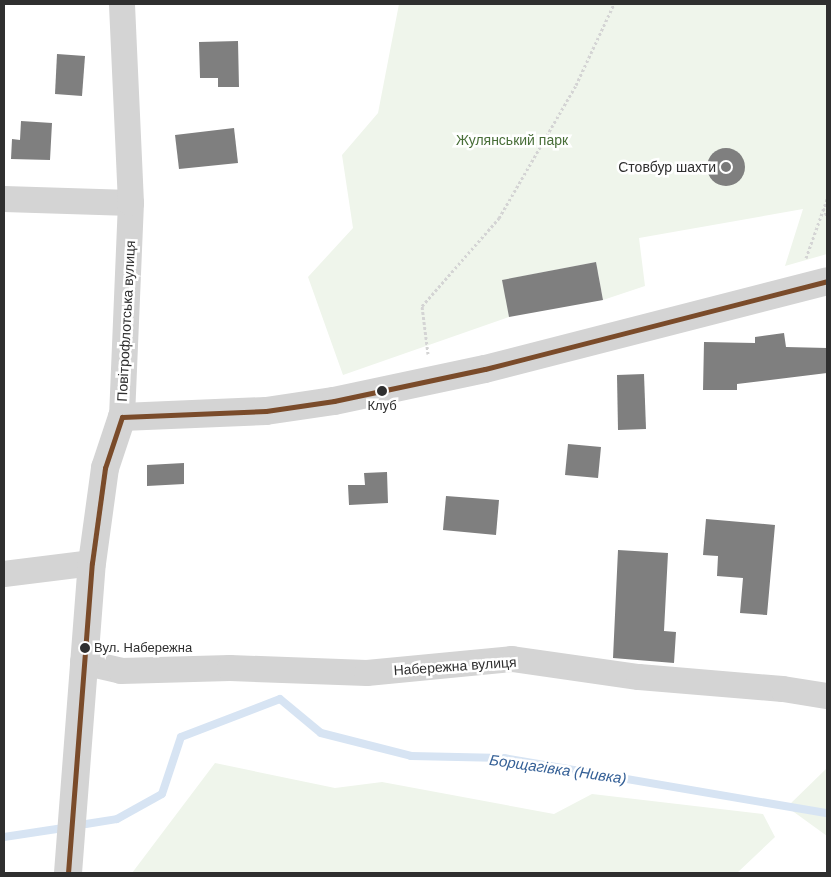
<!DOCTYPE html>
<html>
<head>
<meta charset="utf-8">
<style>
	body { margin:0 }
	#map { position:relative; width:831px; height:877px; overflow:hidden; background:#fff; font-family:Helvetica,sans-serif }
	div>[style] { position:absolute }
	.green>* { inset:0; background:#eff5eb }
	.stream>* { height:8px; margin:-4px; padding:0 4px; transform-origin:4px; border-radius:4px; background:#d7e4f3 }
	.building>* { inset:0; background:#7f7f7f }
	.round { border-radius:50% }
	.path>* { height:3px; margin-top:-1.5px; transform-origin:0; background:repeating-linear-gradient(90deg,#d4d4d4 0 2.5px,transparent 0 5px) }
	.minor>* { height:26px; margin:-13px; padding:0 13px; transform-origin:13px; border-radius:13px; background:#d4d4d4 }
	.tertiary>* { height:28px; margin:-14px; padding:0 14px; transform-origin:14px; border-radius:14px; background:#d4d4d4 }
	.bus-1>* { height:5px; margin:-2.5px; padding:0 2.5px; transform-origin:2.5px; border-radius:2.5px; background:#7a4b2a }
	.dots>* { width:14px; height:14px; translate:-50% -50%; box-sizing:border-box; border:2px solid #fff; border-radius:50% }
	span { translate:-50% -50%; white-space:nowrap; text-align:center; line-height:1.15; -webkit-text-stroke:5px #fff; paint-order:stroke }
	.bus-label { font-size:13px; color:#2f2f2f }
	.left { translate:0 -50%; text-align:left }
	.park-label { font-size:14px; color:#486e38 }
	.poi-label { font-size:14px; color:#2f2f2f }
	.right { translate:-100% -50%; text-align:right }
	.street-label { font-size:14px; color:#2f2f2f }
	.water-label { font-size:15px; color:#366197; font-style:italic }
	.frame { position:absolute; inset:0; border:5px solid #2f2f2f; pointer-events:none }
</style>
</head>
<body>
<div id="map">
	<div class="green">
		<div style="clip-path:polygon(399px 4px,827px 4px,827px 254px,785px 266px,803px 209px,639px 238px,645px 286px,603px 300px,596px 262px,503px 280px,509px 317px,343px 375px,308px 277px,353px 228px,342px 155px,378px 113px)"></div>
		<div style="clip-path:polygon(215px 763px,335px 788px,382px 782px,554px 814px,592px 794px,763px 814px,775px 837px,737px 873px,132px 873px)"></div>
		<div style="clip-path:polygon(827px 768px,827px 836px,787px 807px)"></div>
	</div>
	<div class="stream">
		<div style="left:86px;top:824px;width:31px;rotate:-9deg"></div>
		<div style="left:117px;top:819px;width:51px;rotate:-29.1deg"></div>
		<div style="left:162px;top:794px;width:60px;rotate:-71.6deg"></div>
		<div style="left:181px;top:737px;width:106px;rotate:-21deg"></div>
		<div style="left:280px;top:699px;width:53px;rotate:39.7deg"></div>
		<div style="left:321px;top:733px;width:93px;rotate:14.3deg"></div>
		<div style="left:411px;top:756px;width:93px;rotate:1.2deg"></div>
		<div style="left:504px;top:758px;width:328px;rotate:9.7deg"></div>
		<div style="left:4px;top:837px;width:60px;rotate:-8.7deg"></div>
	</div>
	<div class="building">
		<div style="clip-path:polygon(238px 41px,239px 87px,218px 87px,218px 78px,200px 78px,199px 42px)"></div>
		<div style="clip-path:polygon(57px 54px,85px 56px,82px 96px,55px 94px)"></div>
		<div style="clip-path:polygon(21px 121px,52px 123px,50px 160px,11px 159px,12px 139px,20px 140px)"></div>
		<div style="clip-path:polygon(234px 128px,238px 163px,179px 169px,175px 135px)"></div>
		<div class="round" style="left:707px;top:148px;width:38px;height:38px"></div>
		<div style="clip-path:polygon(596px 262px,603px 300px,509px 317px,502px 280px)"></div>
		<div style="clip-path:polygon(784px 333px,786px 347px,827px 348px,827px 373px,737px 384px,737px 390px,703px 390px,704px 342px,755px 343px,755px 337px)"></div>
		<div style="clip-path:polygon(644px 374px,646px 429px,618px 430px,617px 375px)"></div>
		<div style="clip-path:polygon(568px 444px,601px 447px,598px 478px,565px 475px)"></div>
		<div style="clip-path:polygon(184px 463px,184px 484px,147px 486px,147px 465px)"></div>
		<div style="clip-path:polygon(387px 472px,388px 503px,349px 505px,348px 485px,365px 485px,364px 473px)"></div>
		<div style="clip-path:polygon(446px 496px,499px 500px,496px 535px,443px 530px)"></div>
		<div style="clip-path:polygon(706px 519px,775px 525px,767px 615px,740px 613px,743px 578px,717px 576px,718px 556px,703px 555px)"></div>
		<div style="clip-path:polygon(618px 550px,668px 553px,664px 631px,676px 632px,674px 663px,613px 658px)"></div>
	</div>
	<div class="path">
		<div style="left:823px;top:208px;width:9px;rotate:63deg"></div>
		<div style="left:806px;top:258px;width:63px;rotate:-70.4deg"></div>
		<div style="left:428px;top:354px;width:48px;rotate:-97.1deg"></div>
		<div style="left:422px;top:306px;width:117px;rotate:-48.8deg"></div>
		<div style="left:499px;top:218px;width:154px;rotate:-59.9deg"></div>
		<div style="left:576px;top:85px;width:89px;rotate:-64.9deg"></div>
	</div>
	<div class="minor">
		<div style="left:4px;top:199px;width:127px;rotate:1.8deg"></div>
		<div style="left:122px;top:417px;width:214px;rotate:-87.6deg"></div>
		<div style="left:131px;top:203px;width:199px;rotate:-92.6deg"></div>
		<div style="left:4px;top:574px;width:89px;rotate:-7.1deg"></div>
		<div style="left:83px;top:662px;width:39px;rotate:13deg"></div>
		<div style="left:121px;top:671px;width:109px;rotate:-1.6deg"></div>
		<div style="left:230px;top:668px;width:137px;rotate:2.1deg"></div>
		<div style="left:367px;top:673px;width:146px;rotate:-5.5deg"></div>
		<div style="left:512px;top:659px;width:128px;rotate:8.1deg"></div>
		<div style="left:639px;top:677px;width:144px;rotate:4.8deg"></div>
		<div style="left:783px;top:689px;width:45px;rotate:9deg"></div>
	</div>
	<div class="tertiary">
		<div style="left:68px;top:873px;width:311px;rotate:-85.6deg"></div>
		<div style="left:92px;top:563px;width:96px;rotate:-82.2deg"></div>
		<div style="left:105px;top:468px;width:54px;rotate:-71.6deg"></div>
		<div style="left:122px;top:417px;width:144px;rotate:-2.4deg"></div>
		<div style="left:266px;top:411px;width:69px;rotate:-8.4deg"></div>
		<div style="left:334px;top:401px;width:154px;rotate:-12deg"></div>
		<div style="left:485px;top:369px;width:353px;rotate:-14.4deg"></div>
	</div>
	<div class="bus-1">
		<div style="left:122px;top:417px;width:144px;rotate:-2.4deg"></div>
		<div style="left:266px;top:411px;width:69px;rotate:-8.4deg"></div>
		<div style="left:334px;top:401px;width:154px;rotate:-12deg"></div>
		<div style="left:485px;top:369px;width:353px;rotate:-14.4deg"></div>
		<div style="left:68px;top:873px;width:311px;rotate:-85.6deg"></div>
		<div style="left:92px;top:563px;width:96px;rotate:-82.2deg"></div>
		<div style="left:105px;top:468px;width:54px;rotate:-71.6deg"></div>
	</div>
	<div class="dots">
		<div style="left:726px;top:167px;background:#787878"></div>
		<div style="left:382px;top:391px;background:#2f2f2f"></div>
		<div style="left:85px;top:648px;background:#2f2f2f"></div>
	</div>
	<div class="bus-label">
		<span style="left:382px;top:406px">Клуб</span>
		<span class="left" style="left:94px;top:648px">Вул. Набережна</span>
	</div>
	<div class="park-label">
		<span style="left:512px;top:140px">Жулянський парк</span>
	</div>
	<div class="poi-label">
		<span class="right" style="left:716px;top:167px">Cтовбур шахти</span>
	</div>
	<div class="street-label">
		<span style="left:126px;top:321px;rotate:-87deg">Повітрофлотська вулиця</span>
		<span style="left:455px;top:666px;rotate:-4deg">Набережна вулиця</span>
	</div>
	<div class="water-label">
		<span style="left:558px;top:769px;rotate:8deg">Борщагівка (Нивка)</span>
	</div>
	<div class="frame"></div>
</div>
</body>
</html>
